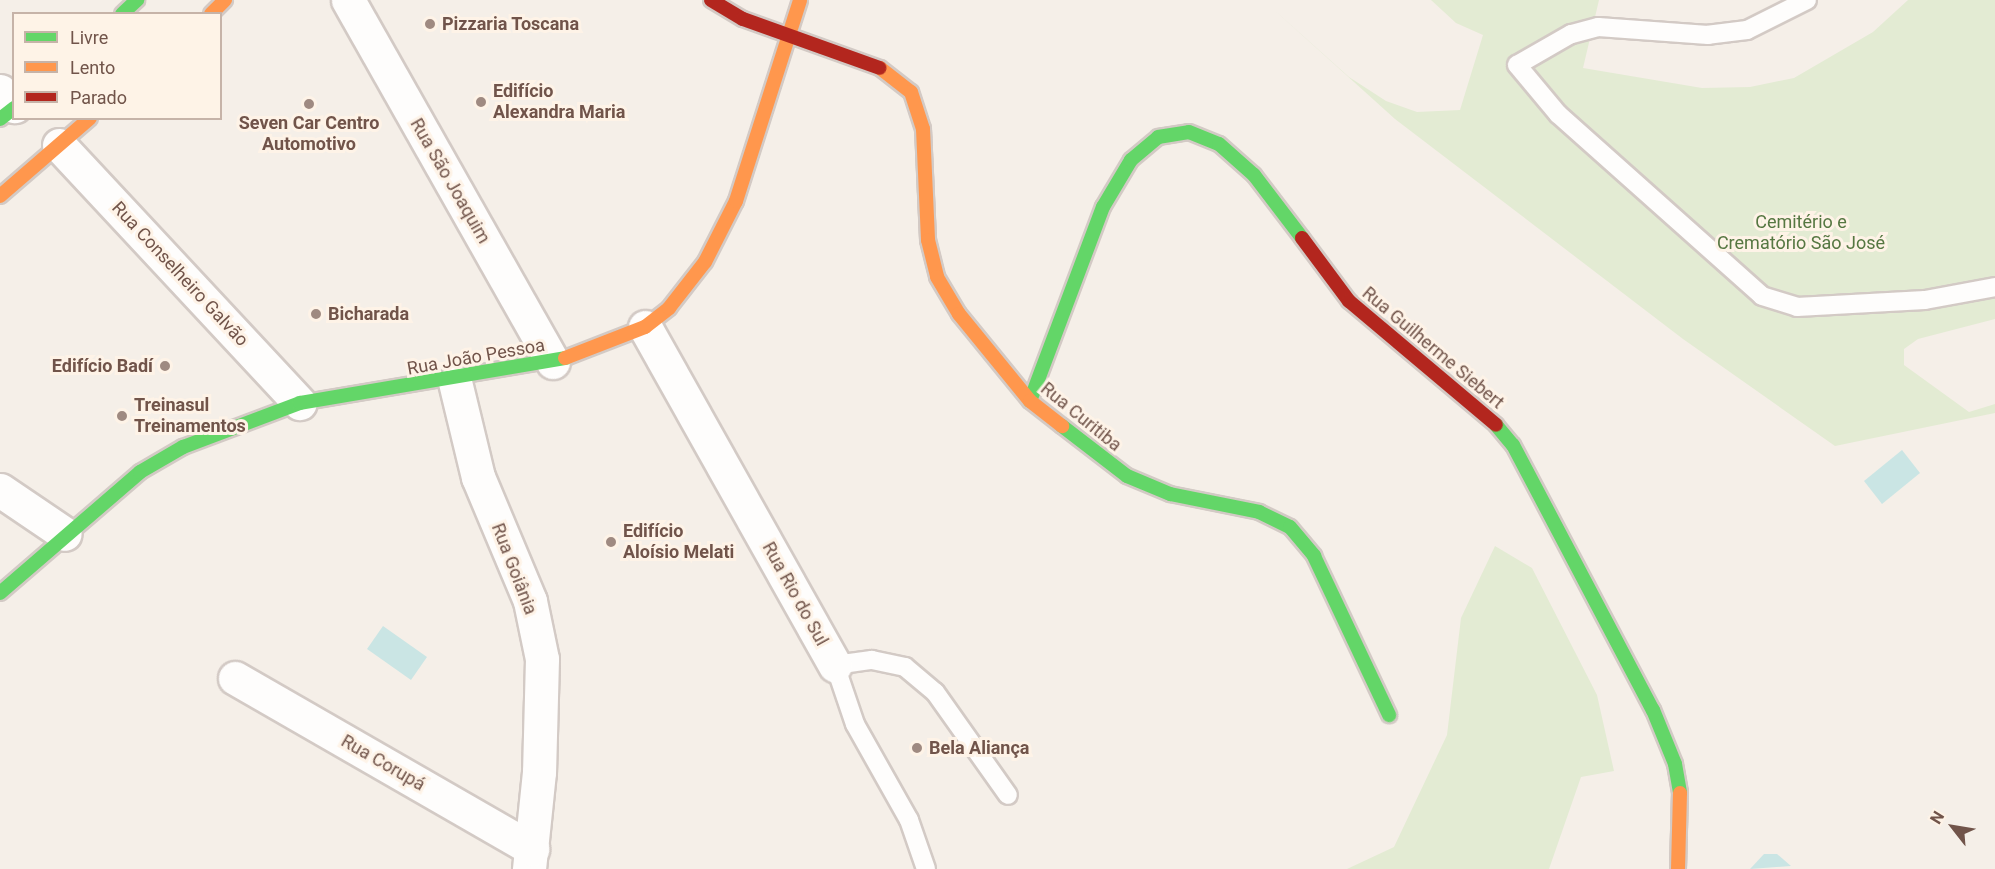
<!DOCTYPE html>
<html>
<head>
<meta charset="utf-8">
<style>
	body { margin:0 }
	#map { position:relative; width:1995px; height:869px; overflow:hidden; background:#f5efe8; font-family:Roboto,sans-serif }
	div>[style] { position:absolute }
	.green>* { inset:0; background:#e3ebd3 }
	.water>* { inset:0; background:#cae5e4 }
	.roads { filter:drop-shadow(2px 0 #d3cac5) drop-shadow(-2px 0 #d3cac5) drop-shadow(0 2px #d3cac5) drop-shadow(0 -2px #d3cac5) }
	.lane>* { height:18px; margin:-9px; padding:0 9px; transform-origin:9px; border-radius:9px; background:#fefdfc }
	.street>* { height:33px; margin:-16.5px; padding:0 16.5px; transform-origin:16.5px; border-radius:16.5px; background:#fefdfc }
	.fast>* { height:14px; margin:-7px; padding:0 7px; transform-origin:7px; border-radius:7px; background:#63d668 }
	.slow>* { height:14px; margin:-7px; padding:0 7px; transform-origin:7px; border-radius:7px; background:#ff974d }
	.jam>* { height:14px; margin:-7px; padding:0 7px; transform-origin:7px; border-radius:7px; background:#b3261e }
	.dots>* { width:16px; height:16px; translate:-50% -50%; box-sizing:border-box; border:3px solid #fef3e7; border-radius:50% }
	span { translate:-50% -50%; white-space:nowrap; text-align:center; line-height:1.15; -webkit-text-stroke:6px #fef3e7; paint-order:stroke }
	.poi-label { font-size:18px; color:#71544a; font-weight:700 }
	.left { translate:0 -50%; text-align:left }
	.right { translate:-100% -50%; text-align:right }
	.street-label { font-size:18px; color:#71544a }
	.park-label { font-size:18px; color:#567742 }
	.legend { position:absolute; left:12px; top:12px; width:210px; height:108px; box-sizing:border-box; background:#fef3e7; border:2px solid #c6b3a8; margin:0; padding:8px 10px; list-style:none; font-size:18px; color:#71544a }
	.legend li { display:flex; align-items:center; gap:12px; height:30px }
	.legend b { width:30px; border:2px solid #c6b3a8 }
	.north { position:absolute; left:1923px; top:797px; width:60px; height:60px; -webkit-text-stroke:4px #fef3e7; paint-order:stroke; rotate:301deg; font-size:16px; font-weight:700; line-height:24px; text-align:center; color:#71544a }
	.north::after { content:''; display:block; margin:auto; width:21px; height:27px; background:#71544a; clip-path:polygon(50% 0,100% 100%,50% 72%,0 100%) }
</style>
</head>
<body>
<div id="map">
	<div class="green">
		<div style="clip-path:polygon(1263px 0,1349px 77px,1386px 101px,1417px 112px,1460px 110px,1483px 35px,1456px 23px,1431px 0,1599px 0,1583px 68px,1702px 88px,1750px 87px,1794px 78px,1873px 32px,1908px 0,1995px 0,1995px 319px,1918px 339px,1904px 349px,1904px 365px,1969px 412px,1995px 404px,1995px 413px,1835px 446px,1683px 339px,1395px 119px)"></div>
		<div style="clip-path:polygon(1495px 546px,1532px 568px,1597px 695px,1614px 771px,1581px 777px,1549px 869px,1347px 869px,1394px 847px,1447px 735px,1461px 618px)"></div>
	</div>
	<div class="water">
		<div style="clip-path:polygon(1902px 450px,1920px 473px,1882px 504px,1864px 481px)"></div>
		<div style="clip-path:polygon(383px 626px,427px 657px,411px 680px,367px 649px)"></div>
		<div style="clip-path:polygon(1764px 854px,1777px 854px,1791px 866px,1750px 869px)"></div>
	</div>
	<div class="roads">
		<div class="lane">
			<div style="left:1807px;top:0;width:67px;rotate:153.4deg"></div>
			<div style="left:1747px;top:30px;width:39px;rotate:173deg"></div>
			<div style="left:1708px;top:35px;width:110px;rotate:-175.8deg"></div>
			<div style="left:1598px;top:27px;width:28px;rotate:165deg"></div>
			<div style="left:1571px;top:34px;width:62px;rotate:150.1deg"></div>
			<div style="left:1517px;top:65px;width:64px;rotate:50.1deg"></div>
			<div style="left:1558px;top:114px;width:273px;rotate:41.7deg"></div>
			<div style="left:1762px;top:296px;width:37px;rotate:17deg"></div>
			<div style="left:1797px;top:307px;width:128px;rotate:-3.1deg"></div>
			<div style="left:1925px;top:300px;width:71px;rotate:-10.5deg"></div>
			<div style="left:926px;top:869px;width:52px;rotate:-109.1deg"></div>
			<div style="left:909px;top:820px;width:110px;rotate:-119.4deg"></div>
			<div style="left:855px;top:724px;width:62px;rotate:-108.7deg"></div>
			<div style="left:835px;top:665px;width:37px;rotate:-8deg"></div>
			<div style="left:872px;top:660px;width:34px;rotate:12deg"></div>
			<div style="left:905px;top:667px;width:39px;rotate:40deg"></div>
			<div style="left:935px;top:692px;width:126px;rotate:54.7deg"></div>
		</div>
		<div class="street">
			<div style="left:348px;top:0;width:416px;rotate:60.5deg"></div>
			<div style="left:0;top:91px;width:21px;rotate:47deg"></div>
			<div style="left:59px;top:145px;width:353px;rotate:47deg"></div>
			<div style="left:645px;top:327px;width:388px;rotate:60.7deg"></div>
			<div style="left:455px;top:382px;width:98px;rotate:76.4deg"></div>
			<div style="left:478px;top:477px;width:134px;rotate:67.2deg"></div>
			<div style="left:530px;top:601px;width:59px;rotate:78.3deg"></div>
			<div style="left:542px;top:659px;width:113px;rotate:91.5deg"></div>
			<div style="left:539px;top:772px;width:98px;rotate:95.9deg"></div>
			<div style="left:0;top:490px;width:78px;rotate:34.1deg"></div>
			<div style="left:235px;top:678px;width:343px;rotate:29.9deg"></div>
		</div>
		<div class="fast">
			<div style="left:122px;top:14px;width:21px;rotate:-43deg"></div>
			<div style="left:0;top:119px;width:18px;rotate:-38deg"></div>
			<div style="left:1030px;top:401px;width:207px;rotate:-69.4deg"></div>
			<div style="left:1103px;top:207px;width:55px;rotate:-59.2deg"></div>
			<div style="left:1131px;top:160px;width:35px;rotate:-40deg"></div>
			<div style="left:1158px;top:137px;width:31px;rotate:-9deg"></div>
			<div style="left:1189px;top:132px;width:32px;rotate:22deg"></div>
			<div style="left:1219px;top:144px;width:47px;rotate:41.5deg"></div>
			<div style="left:1254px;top:175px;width:79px;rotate:52.7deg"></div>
			<div style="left:1496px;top:425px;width:26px;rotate:50deg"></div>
			<div style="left:1513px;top:445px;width:300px;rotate:62.2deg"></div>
			<div style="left:1653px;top:710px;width:58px;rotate:67.8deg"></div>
			<div style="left:1675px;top:764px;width:29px;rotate:80deg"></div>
			<div style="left:1062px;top:426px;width:82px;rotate:37.6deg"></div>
			<div style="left:1127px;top:476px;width:47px;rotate:22.7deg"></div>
			<div style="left:1170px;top:494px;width:91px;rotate:11.4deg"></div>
			<div style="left:1259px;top:512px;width:34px;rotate:26deg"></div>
			<div style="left:1290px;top:527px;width:38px;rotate:50deg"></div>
			<div style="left:1314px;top:556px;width:176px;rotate:64.7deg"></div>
			<div style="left:0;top:593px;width:185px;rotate:-40.8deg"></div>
			<div style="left:140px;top:472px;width:50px;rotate:-30.2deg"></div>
			<div style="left:183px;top:447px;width:125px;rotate:-20.6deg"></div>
			<div style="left:300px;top:403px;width:269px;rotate:-9.6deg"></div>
		</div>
		<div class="slow">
			<div style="left:211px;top:14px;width:20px;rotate:-45deg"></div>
			<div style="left:880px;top:68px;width:39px;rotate:38deg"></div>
			<div style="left:911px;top:92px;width:39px;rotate:72deg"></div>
			<div style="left:923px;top:129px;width:111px;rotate:87.4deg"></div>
			<div style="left:928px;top:240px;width:38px;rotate:76deg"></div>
			<div style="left:937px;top:277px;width:43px;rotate:59.3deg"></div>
			<div style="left:959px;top:314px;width:112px;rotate:50.8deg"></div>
			<div style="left:1030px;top:401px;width:41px;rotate:38deg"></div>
			<div style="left:0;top:196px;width:119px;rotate:-40.9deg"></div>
			<div style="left:565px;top:358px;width:86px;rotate:-21.2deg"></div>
			<div style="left:645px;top:327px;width:31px;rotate:-38deg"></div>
			<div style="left:669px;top:308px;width:58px;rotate:-52deg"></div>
			<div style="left:705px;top:262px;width:68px;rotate:-63.1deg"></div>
			<div style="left:736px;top:201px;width:211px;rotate:-72.3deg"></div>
			<div style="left:1678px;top:869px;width:76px;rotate:-88.5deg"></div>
		</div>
		<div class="jam">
			<div style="left:711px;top:0;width:37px;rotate:31deg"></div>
			<div style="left:743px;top:19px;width:145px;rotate:19.7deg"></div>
			<div style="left:1302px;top:238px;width:79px;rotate:53.3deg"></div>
			<div style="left:1349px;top:301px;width:192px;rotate:40.1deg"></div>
		</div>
	</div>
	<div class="dots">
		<div style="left:430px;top:24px;background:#9f8a81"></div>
		<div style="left:481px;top:102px;background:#9f8a81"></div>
		<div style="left:309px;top:104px;background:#9f8a81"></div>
		<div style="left:316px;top:314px;background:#9f8a81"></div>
		<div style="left:165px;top:366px;background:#9f8a81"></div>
		<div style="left:122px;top:416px;background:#9f8a81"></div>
		<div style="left:611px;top:542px;background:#9f8a81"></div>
		<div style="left:917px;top:748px;background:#9f8a81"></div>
	</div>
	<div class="poi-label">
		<span class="left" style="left:442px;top:24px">Pizzaria Toscana</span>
		<span class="left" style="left:493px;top:102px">Edifício<br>Alexandra Maria</span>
		<span style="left:309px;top:134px">Seven Car Centro<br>Automotivo</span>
		<span class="left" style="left:328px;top:314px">Bicharada</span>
		<span class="right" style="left:153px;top:366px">Edifício Badí</span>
		<span class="left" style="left:134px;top:416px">Treinasul<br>Treinamentos</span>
		<span class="left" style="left:623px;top:542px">Edifício<br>Aloísio Melati</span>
		<span class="left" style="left:929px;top:748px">Bela Aliança</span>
	</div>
	<div class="street-label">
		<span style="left:450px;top:181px;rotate:60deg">Rua São Joaquim</span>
		<span style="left:180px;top:274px;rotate:47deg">Rua Conselheiro Galvão</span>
		<span style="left:1433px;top:348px;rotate:40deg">Rua Guilherme Siebert</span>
		<span style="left:476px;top:357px;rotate:-10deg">Rua João Pessoa</span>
		<span style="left:1081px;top:417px;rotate:39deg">Rua Curitiba</span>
		<span style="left:514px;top:569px;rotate:69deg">Rua Goiânia</span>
		<span style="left:795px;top:594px;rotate:61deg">Rua Rio do Sul</span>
		<span style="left:383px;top:763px;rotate:30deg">Rua Corupá</span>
	</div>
	<div class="park-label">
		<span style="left:1801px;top:233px">Cemitério e<br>Crematório São José</span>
	</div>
	<ul class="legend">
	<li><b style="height:8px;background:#63d668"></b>Livre</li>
	<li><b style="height:8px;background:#ff974d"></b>Lento</li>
	<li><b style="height:8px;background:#b3261e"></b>Parado</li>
	</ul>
	<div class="north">N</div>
</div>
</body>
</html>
